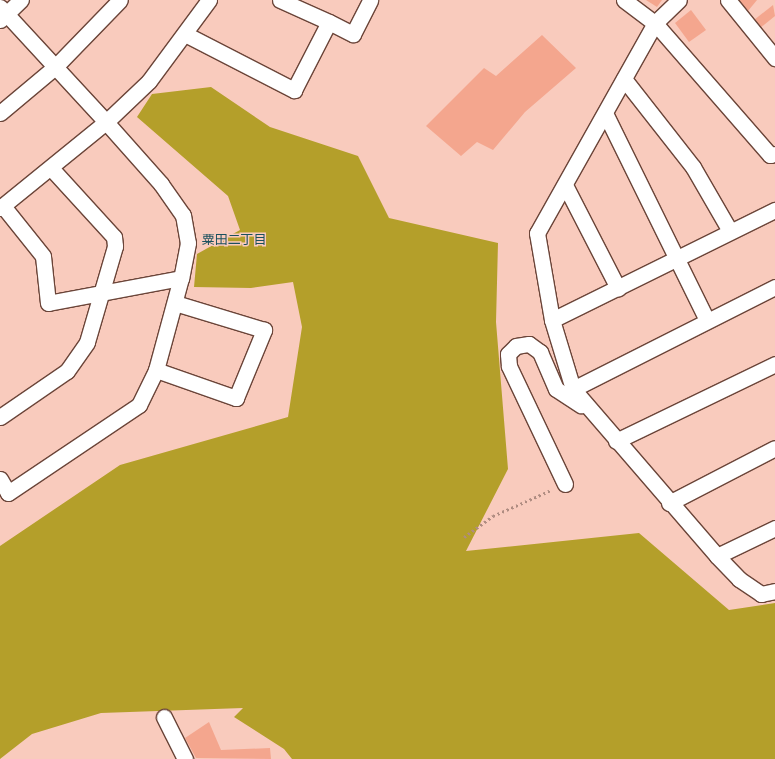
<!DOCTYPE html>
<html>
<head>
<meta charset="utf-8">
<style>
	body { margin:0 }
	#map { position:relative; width:775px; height:759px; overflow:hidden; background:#f9cbbd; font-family:Figtree,"Noto Sans JP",sans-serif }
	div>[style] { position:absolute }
	.forest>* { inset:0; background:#b49f2a }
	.building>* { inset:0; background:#f4a68e }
	.path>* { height:2.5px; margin-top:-1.25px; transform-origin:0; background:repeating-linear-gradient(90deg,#af8c81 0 2px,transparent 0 5px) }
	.roads { filter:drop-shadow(1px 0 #6b4539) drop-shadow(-1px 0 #6b4539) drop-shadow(0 1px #6b4539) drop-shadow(0 -1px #6b4539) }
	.minor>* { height:15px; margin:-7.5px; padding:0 7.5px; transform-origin:7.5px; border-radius:7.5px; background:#fff }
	span { translate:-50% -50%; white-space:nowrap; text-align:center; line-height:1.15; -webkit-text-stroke:3px #f9cbbd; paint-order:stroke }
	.neighbourhood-label { font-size:13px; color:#1a505e }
</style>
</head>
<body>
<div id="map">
	<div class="forest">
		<div style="clip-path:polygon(211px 87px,270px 127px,358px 156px,389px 218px,498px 243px,496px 322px,508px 469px,466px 551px,639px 533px,729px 610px,775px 603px,775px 759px,292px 759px,284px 749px,234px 717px,243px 708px,101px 713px,32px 734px,0 759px,0 546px,120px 465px,288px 417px,302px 327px,293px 282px,251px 288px,194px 287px,197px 254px,240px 230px,228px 196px,137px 117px,152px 94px)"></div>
	</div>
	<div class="building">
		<div style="clip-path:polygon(646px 0,662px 0,657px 7px)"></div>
		<div style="clip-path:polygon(737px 0,757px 0,748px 11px)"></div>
		<div style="clip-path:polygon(773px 5px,775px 16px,760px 28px,754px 20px)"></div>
		<div style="clip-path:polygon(691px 10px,706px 30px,689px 42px,675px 23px)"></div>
		<div style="clip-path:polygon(542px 35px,576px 68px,525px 112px,493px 150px,477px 142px,461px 156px,426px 126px,484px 68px,496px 76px)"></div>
		<div style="clip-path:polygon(209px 722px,221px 750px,270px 748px,271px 759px,196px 758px,185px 738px)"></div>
	</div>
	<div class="path">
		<div style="left:464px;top:537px;width:36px;rotate:-36deg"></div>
		<div style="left:493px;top:516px;width:64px;rotate:-24.1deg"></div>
	</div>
	<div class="roads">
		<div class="minor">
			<div style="left:280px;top:0;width:54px;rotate:24.2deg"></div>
			<div style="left:624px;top:0;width:39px;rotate:37deg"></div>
			<div style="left:655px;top:23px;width:33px;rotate:-44deg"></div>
			<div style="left:728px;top:0;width:75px;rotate:51deg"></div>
			<div style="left:0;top:7px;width:156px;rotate:47.3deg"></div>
			<div style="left:106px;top:122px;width:83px;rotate:48.4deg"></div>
			<div style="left:161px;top:184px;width:38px;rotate:55deg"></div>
			<div style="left:183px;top:215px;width:28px;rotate:80deg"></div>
			<div style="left:188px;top:243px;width:36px;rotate:101deg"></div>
			<div style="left:181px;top:278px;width:135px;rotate:169.4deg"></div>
			<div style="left:48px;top:303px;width:47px;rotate:-96.1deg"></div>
			<div style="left:43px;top:256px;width:64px;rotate:-128.7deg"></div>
			<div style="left:0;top:20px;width:29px;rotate:-44deg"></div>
			<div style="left:185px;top:34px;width:123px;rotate:27.2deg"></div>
			<div style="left:294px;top:90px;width:76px;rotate:-62.8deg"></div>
			<div style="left:329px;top:22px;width:27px;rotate:27deg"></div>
			<div style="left:353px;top:34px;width:38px;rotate:-63deg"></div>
			<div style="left:624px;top:79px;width:112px;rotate:51.9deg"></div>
			<div style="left:693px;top:167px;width:74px;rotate:60deg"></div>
			<div style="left:0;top:113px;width:72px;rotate:-39.9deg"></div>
			<div style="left:55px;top:67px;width:93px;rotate:-45.9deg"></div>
			<div style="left:606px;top:115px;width:229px;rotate:63.8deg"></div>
			<div style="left:775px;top:154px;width:5px;rotate:169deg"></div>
			<div style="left:770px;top:155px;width:175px;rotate:-131.1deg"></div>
			<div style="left:655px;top:23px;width:241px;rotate:119.3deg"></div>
			<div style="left:537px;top:233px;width:88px;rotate:80.2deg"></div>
			<div style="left:552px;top:320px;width:72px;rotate:73.1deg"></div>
			<div style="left:573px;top:389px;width:221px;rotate:49.2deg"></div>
			<div style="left:717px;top:556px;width:64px;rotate:-25.8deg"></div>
			<div style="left:566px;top:187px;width:114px;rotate:62.8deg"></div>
			<div style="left:0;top:208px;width:136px;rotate:-39.1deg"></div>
			<div style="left:106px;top:122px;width:59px;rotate:-43.6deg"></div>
			<div style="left:149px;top:81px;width:101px;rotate:-53.5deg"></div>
			<div style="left:552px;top:320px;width:249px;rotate:-26.3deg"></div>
			<div style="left:156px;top:370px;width:85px;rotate:19.3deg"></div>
			<div style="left:236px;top:398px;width:74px;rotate:-67.6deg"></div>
			<div style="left:264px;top:330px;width:93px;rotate:-163.1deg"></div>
			<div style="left:573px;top:389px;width:226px;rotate:-26.8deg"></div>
			<div style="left:0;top:417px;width:81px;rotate:-34.5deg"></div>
			<div style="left:67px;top:371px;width:35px;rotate:-55deg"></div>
			<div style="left:87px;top:342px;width:100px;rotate:-73.7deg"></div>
			<div style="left:115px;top:246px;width:9px;rotate:-96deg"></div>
			<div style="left:114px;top:237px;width:93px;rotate:-132.4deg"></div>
			<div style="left:616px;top:441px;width:177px;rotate:-25.8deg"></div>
			<div style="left:0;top:479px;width:16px;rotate:60deg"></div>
			<div style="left:8px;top:493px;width:158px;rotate:-33.9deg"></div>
			<div style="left:139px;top:405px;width:39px;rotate:-64deg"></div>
			<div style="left:156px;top:370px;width:95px;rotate:-74.8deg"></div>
			<div style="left:565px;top:484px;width:131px;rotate:-115.4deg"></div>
			<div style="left:509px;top:366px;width:12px;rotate:-95deg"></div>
			<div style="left:508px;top:354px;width:11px;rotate:-45deg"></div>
			<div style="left:516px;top:346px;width:13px;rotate:-9deg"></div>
			<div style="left:529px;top:344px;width:14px;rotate:36deg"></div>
			<div style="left:540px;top:352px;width:40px;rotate:66.6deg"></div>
			<div style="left:556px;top:389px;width:30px;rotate:33deg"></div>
			<div style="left:669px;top:503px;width:119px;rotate:-27.4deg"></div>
			<div style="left:717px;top:556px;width:32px;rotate:46deg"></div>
			<div style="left:739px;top:579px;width:27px;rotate:34deg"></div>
			<div style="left:761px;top:594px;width:14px;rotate:-12deg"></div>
			<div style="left:164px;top:717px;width:47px;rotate:63.4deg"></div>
		</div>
	</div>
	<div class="neighbourhood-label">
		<span style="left:234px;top:240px">粟田二丁目</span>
	</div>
</div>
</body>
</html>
